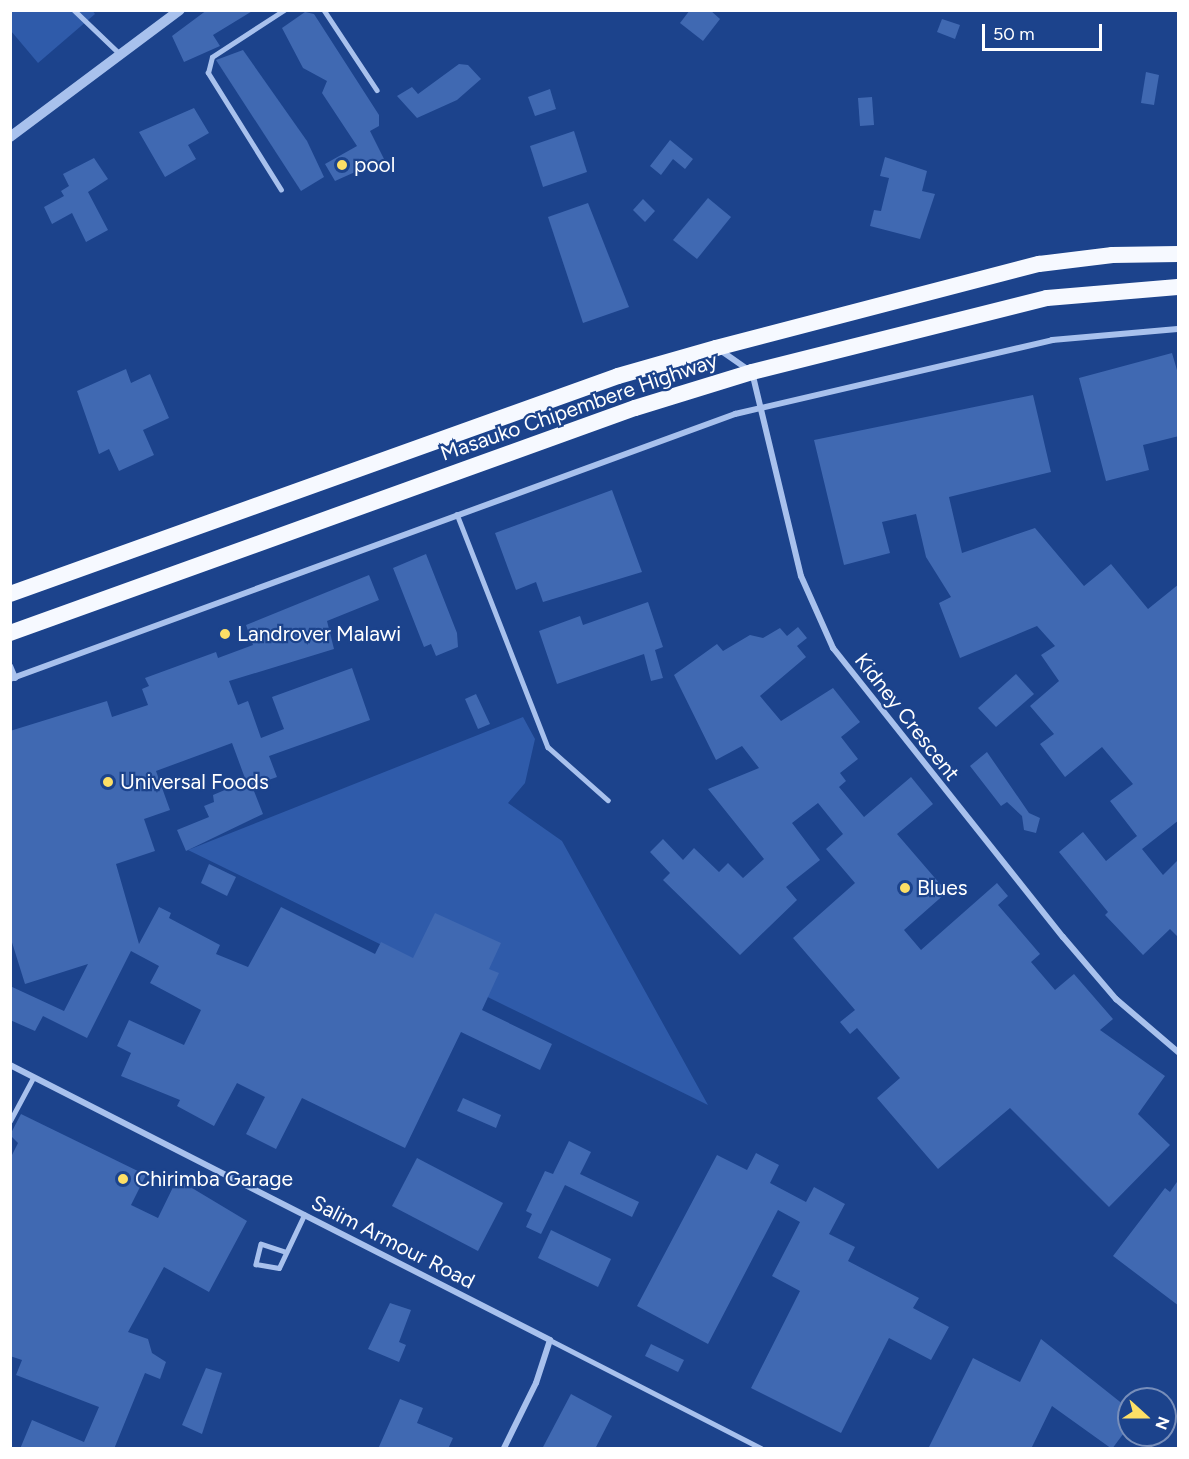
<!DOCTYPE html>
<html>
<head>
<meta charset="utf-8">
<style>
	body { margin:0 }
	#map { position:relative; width:1189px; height:1459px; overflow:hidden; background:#1c438c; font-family:Figtree,sans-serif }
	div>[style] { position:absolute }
	.green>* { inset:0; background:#2f5baa }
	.building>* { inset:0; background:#4069b2 }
	.service>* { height:4.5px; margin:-2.25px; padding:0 2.25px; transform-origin:2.25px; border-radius:2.25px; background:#a8c1ed }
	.minor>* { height:6px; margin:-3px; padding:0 3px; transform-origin:3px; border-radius:3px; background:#a8c1ed }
	.tertiary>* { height:10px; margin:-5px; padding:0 5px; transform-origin:5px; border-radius:5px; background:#a8c1ed }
	.trunk>* { height:16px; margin:-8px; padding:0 8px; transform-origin:8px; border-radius:8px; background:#f6f9ff }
	.dots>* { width:16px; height:16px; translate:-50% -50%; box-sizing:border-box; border:3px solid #1c438c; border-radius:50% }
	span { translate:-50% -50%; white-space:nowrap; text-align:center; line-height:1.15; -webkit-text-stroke:4.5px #1c438c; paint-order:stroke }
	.poi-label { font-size:21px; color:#fff }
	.left { translate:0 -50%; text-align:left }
	.street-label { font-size:21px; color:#fff }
	.frame { position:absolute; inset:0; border:12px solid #fff; pointer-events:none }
	.north { position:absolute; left:1117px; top:1387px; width:60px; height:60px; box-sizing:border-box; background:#1c438c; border:2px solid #778eba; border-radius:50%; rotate:111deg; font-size:16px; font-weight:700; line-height:24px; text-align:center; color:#fff }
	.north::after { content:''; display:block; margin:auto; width:21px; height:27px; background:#fddf66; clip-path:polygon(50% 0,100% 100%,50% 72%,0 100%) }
	.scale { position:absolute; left:982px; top:24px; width:120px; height:27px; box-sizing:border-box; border:3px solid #fff; border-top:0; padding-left:8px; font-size:18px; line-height:21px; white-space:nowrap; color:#fff; -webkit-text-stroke:4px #1c438c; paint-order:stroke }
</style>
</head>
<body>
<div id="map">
	<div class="green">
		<div style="clip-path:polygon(92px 10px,95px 14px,38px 63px,11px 31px,10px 11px)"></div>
		<div style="clip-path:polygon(523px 717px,535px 739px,525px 783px,508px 803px,562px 841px,708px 1105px,188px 850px)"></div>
	</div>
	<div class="building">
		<div style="clip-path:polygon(207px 10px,254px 10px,213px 35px,220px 46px,184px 62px,172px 36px)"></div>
		<div style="clip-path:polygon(690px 10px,710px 10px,720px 19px,703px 41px,680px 23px)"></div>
		<div style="clip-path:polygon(305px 12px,314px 14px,379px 115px,379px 126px,370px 131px,384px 159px,335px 181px,325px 164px,357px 146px,322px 93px,327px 81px,303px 68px,282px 28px)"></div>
		<div style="clip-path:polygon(942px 19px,960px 25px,955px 39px,937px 32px)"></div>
		<div style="clip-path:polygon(243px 50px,307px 141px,324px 177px,301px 191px,216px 60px)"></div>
		<div style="clip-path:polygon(459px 64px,468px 65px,481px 79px,457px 100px,417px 118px,397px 96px,412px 87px,418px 94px)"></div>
		<div style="clip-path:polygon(1146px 72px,1159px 75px,1154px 105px,1141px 103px)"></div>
		<div style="clip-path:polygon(550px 89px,556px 109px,535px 116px,528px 97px)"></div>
		<div style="clip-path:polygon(872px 97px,874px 125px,860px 126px,858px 98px)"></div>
		<div style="clip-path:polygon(194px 108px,209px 133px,188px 145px,196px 159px,165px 177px,139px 132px)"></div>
		<div style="clip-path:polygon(574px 131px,587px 172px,543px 187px,530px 146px)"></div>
		<div style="clip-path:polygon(670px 140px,693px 159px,685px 169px,673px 159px,661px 175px,650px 166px)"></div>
		<div style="clip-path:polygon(885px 157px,927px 171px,922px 191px,935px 194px,920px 239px,870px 226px,874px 210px,881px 211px,889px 178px,880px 176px)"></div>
		<div style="clip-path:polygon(94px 158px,108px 179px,88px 192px,108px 230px,86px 242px,72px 213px,52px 224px,44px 207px,64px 196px,61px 191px,69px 186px,63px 174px)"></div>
		<div style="clip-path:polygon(708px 198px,731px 217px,697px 259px,673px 240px)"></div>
		<div style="clip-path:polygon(643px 199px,655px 211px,645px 222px,633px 210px)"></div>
		<div style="clip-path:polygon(588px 203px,629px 307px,583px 323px,548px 217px)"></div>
		<div style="clip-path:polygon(1172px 353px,1179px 377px,1179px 436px,1143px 445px,1149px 470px,1106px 481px,1079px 378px)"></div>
		<div style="clip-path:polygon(126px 369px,131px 383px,150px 374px,169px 418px,143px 430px,154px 455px,119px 471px,109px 449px,99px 454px,77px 391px)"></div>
		<div style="clip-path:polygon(1033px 395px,1051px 472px,949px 497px,962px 553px,1035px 528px,1084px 586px,1111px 564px,1148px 609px,1179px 584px,1179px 820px,1142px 849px,1163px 875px,1179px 859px,1179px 938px,1170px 929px,1143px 955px,1105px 915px,1108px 912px,1059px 852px,1083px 832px,1106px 861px,1137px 836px,1110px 801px,1133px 784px,1102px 747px,1065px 777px,1040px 744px,1054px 734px,1030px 706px,1059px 681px,1041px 655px,1055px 646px,1037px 626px,960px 658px,939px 603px,951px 597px,926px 557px,916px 514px,882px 522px,890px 553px,844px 565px,814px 440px)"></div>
		<div style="clip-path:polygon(612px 490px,642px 572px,543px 602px,536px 582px,516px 590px,495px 533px)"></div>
		<div style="clip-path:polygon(426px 554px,457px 633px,458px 647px,436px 656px,431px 644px,424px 647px,393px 568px)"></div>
		<div style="clip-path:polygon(369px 575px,379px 600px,327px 621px,334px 649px,229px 681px,238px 705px,248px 701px,261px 738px,284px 729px,272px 697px,352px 668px,370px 720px,269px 756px,277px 777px,252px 786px,263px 814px,186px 851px,177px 830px,209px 817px,204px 806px,214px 802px,213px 795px,246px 781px,232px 743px,156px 771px,170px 810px,144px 819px,155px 851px,116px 864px,139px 944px,159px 907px,171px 913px,169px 918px,220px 945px,216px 954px,248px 967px,281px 907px,375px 954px,381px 942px,413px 958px,435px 913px,501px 943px,489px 969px,499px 973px,482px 1010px,552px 1044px,540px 1070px,461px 1032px,405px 1148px,302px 1098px,276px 1149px,246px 1134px,265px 1097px,237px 1083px,214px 1126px,177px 1106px,180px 1100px,121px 1076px,131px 1053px,117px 1046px,129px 1020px,184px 1045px,201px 1010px,150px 983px,159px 966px,131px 951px,87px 1038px,43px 1016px,35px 1031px,10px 1020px,10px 986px,64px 1011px,88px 964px,25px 984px,10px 936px,10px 731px,107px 701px,112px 717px,148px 705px,142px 689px,149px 686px,145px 678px,216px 652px,218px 658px,253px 645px,246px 625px)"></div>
		<div style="clip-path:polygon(648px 602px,663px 647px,655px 650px,663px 678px,651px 681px,644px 654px,557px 684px,539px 631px,580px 616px,583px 625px)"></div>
		<div style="clip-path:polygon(798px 627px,807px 638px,797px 646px,806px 657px,760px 696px,781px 721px,833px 688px,860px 722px,841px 737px,858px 759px,840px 773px,846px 781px,839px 787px,864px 817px,911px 777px,933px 804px,897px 834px,947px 892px,904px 930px,921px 950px,997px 883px,1008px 896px,998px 905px,1040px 954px,1031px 962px,1055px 990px,1074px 974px,1113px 1019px,1100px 1030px,1165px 1076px,1138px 1114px,1170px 1145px,1109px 1207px,1010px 1108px,938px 1169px,877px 1098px,900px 1078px,857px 1028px,850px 1034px,840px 1022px,855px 1010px,793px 938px,855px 883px,826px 849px,843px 834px,818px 803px,792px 823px,820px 860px,786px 887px,797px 900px,740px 955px,663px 880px,670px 873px,650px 852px,663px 839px,683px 860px,694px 848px,719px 872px,728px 863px,743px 878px,764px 859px,708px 789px,759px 768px,742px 746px,716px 760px,674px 675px,717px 644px,723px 651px,750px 635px,763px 638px,780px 628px,787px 636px)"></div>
		<div style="clip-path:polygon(1016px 674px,1034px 694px,996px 727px,978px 708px)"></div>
		<div style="clip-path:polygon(476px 694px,490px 724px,478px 729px,465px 699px)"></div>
		<div style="clip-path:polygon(987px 752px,1029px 813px,1040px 818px,1036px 833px,1024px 830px,1022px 816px,1007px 802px,1001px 806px,970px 766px)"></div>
		<div style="clip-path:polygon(209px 864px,236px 877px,227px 896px,201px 883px)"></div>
		<div style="clip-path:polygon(463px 1098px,501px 1115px,496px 1128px,457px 1111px)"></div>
		<div style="clip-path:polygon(21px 1114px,146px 1175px,131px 1205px,158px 1218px,177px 1179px,247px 1221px,209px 1292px,164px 1267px,128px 1332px,148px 1339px,152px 1353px,166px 1362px,160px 1379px,145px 1373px,114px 1449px,20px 1449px,32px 1420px,84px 1442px,99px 1407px,16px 1375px,22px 1360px,10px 1356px,10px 1159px,18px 1143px,10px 1135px)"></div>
		<div style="clip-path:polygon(569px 1141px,591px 1152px,580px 1174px,639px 1202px,632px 1217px,565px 1185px,541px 1234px,526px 1227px,532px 1214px,526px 1211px,545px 1171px,553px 1174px)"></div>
		<div style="clip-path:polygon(756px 1153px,779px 1165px,770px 1183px,806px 1202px,814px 1187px,845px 1204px,829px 1234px,855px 1247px,848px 1261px,919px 1298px,913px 1308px,949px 1327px,931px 1360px,889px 1338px,841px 1433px,751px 1388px,800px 1291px,772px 1276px,800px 1222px,778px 1210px,708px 1344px,637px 1306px,717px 1155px,747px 1170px)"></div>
		<div style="clip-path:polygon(417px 1158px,503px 1203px,478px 1251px,392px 1206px)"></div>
		<div style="clip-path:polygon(1179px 1179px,1179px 1306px,1113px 1256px,1165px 1188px,1170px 1192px)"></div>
		<div style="clip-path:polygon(551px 1230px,611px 1259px,598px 1287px,538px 1258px)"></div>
		<div style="clip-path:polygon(390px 1303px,411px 1310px,399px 1342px,406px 1345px,399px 1362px,368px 1349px)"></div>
		<div style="clip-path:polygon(1041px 1339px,1129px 1409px,1129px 1426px,1112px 1449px,1052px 1406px,1031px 1449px,928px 1449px,973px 1358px,1020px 1382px)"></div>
		<div style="clip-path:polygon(651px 1344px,684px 1360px,678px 1372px,645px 1356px)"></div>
		<div style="clip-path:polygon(206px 1368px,222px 1373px,202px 1434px,182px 1425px)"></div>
		<div style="clip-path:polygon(571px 1394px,612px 1416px,595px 1449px,542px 1449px)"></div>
		<div style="clip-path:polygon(400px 1399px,423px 1408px,417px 1423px,453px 1438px,448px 1449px,378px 1449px)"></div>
	</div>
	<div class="service">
		<div style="left:74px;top:10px;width:62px;rotate:43.7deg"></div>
		<div style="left:324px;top:10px;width:96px;rotate:56.5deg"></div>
		<div style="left:281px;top:190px;width:138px;rotate:-122deg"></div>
		<div style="left:208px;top:73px;width:16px;rotate:-76deg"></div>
		<div style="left:212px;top:57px;width:86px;rotate:-33.1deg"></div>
		<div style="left:457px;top:514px;width:250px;rotate:68.7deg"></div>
		<div style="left:548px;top:747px;width:80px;rotate:41.5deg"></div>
		<div style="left:10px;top:1121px;width:49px;rotate:-61.9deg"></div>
		<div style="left:285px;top:1252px;width:25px;rotate:-162deg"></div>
		<div style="left:261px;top:1244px;width:21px;rotate:104deg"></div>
		<div style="left:256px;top:1264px;width:23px;rotate:10deg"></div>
		<div style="left:279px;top:1268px;width:59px;rotate:-64.7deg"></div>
		<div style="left:550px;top:1340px;width:237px;rotate:27.1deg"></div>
	</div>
	<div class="minor">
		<div style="left:720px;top:350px;width:39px;rotate:35deg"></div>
		<div style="left:752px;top:372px;width:210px;rotate:76.5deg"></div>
		<div style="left:801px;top:576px;width:79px;rotate:66deg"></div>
		<div style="left:833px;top:648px;width:369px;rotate:51.5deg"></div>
		<div style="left:1063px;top:937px;width:82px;rotate:49.5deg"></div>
		<div style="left:1116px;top:999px;width:82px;rotate:40.5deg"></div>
		<div style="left:10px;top:666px;width:13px;rotate:67deg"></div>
		<div style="left:10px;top:679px;width:772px;rotate:-20.08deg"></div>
		<div style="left:735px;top:414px;width:326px;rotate:-13.1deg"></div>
		<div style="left:1052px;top:340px;width:126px;rotate:-5deg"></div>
		<div style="left:10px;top:1065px;width:606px;rotate:26.99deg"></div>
		<div style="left:550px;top:1340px;width:45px;rotate:108deg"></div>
		<div style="left:536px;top:1383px;width:72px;rotate:116.2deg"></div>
	</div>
	<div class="tertiary">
		<div style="left:10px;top:137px;width:212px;rotate:-36.8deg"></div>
	</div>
	<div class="trunk">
		<div style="left:10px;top:594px;width:646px;rotate:-19.73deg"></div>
		<div style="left:618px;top:376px;width:102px;rotate:-15.9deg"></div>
		<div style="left:716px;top:348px;width:334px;rotate:-14.6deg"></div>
		<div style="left:1039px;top:264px;width:74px;rotate:-7deg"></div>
		<div style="left:1112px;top:255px;width:66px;rotate:-0.9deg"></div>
		<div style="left:10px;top:633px;width:664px;rotate:-19.8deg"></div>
		<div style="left:635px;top:408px;width:122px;rotate:-17.1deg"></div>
		<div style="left:752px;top:372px;width:304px;rotate:-14.1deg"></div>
		<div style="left:1047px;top:298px;width:131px;rotate:-4.8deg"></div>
	</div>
	<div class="dots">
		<div style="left:342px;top:165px;background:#fddf66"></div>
		<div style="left:225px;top:634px;background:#fddf66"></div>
		<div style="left:108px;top:782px;background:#fddf66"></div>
		<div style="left:905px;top:888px;background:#fddf66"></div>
		<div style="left:123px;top:1179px;background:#fddf66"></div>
	</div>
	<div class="poi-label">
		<span class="left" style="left:354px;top:165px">pool</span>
		<span class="left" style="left:237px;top:634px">Landrover Malawi</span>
		<span class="left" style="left:120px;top:782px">Universal Foods</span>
		<span class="left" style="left:917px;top:888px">Blues</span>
		<span class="left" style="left:135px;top:1179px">Chirimba Garage</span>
	</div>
	<div class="street-label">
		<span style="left:579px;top:407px;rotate:-19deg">Masauko Chipembere Highway</span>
		<span style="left:907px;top:717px;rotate:52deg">Kidney Crescent</span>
		<span style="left:393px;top:1242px;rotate:27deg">Salim Armour Road</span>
	</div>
	<div class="frame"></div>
	<div class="north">N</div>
	<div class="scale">50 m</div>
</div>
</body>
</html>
